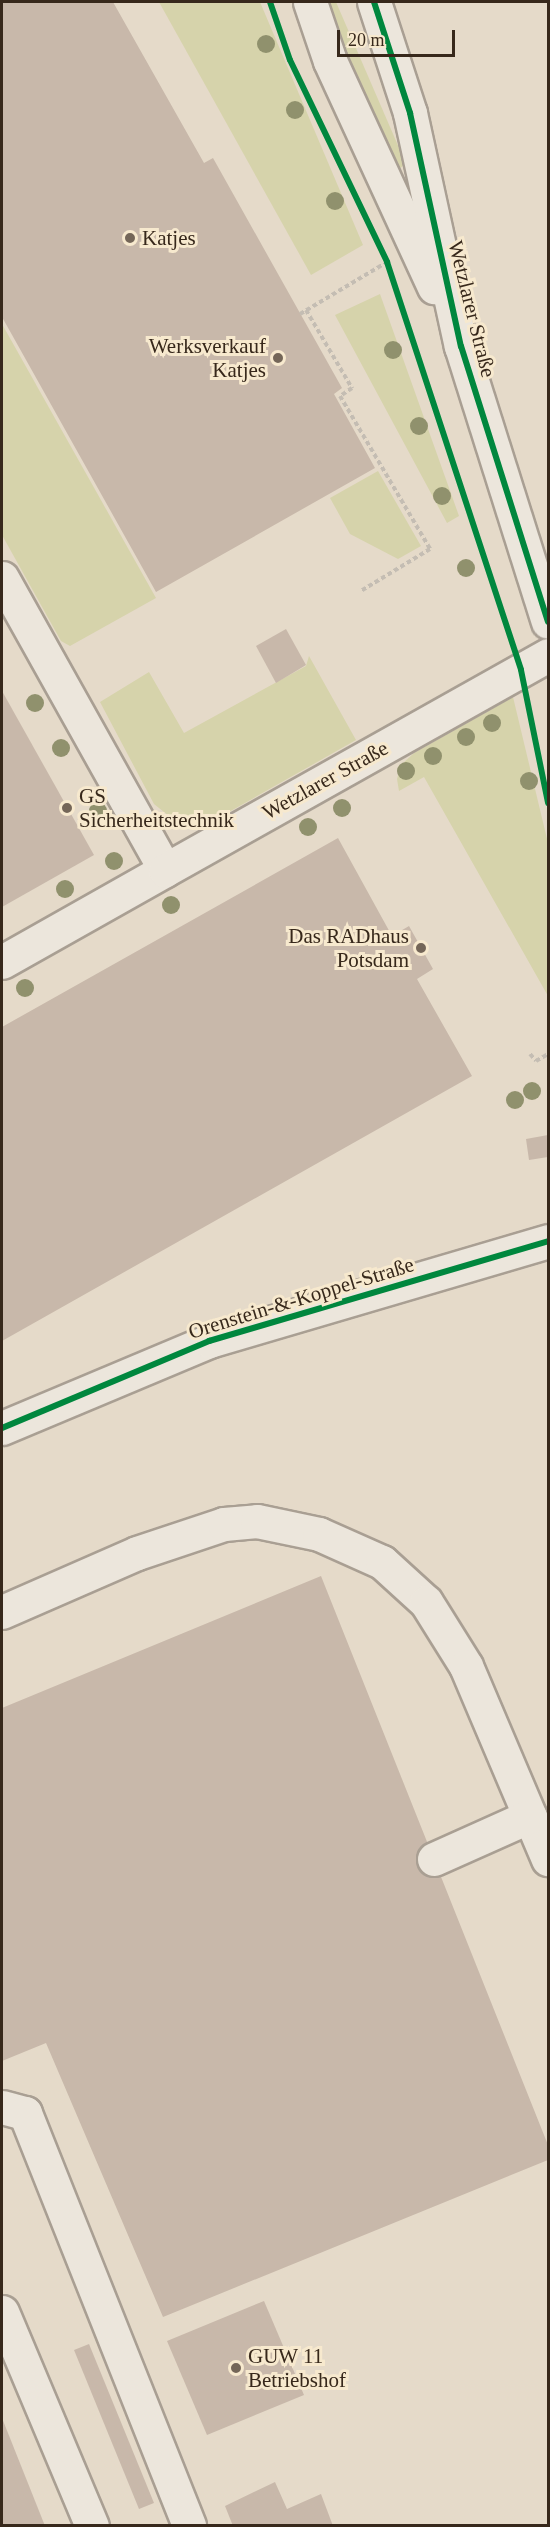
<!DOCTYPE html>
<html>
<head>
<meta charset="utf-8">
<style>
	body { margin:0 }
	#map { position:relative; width:550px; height:2527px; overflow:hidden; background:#e5dac9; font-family:"Times New Roman",serif }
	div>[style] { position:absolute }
	.green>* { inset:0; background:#d6d3ab }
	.building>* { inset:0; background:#c8b8aa }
	.path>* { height:4px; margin-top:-2px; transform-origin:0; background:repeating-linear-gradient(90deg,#c4bdb3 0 4.5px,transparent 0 7.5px) }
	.roads { filter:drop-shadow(2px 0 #a99f93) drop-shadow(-2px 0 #a99f93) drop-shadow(0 2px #a99f93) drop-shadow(0 -2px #a99f93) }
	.minor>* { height:33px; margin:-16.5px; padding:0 16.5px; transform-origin:16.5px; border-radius:16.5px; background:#ece6dc }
	.cycleway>* { height:6px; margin:-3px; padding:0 3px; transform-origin:3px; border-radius:3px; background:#00873e }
	.trees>* { width:18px; height:18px; margin:-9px; border-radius:50%; background:#90916d }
	.dots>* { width:16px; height:16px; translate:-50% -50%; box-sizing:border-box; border:3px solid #f7e9ce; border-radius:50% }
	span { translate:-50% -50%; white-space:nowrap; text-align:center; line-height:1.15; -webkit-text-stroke:6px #f7e9ce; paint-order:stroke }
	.poi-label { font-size:21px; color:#37281b }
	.left { translate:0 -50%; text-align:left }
	.right { translate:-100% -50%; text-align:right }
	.street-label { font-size:21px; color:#37281b }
	.frame { position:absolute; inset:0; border:3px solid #37281b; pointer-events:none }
	.scale { position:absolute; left:337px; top:30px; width:118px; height:27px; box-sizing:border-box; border:3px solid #37281b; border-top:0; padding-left:8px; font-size:18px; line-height:21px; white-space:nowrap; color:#37281b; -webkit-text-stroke:4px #f7e9ce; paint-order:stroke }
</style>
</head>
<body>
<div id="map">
	<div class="green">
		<div style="clip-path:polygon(159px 2px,260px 2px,363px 245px,311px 275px)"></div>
		<div style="clip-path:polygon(324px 2px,336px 2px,406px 164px,397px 170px)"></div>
		<div style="clip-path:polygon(380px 294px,459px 516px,447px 523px,335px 315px)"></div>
		<div style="clip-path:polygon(2px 324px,156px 598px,70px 646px,61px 641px,2px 535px)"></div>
		<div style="clip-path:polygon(378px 471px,421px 546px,398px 559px,350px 534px,330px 498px)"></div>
		<div style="clip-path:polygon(309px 656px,356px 740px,213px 821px,169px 816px,154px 804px,100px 702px,149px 672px,184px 733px,306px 666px)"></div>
		<div style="clip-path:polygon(513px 697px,548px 843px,548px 996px,424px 777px,399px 791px,397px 779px,401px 765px,414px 753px)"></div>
	</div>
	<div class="building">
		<div style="clip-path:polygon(2px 2px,113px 2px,204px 163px,213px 158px,342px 388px,334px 394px,375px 468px,156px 592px,2px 317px)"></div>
		<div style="clip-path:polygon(286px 629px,306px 665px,276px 683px,256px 646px)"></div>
		<div style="clip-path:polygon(2px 691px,94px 855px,2px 907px)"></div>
		<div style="clip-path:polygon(338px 838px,392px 936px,409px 926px,433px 969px,417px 979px,472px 1076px,2px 1341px,2px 1027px)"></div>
		<div style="clip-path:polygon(548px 1135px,548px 1157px,529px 1160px,526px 1139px)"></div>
		<div style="clip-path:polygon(321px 1576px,548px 2145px,548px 2160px,163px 2317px,46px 2043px,2px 2061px,2px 1708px)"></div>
		<div style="clip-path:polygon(264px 2301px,304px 2395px,207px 2435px,167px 2341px)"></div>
		<div style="clip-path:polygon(89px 2344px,154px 2503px,139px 2509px,74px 2350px)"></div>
		<div style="clip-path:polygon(2px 2418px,45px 2526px,2px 2526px)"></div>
		<div style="clip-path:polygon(275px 2482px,287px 2509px,321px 2494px,333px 2526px,233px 2526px,225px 2506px)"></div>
	</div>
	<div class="path">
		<div style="left:306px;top:310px;width:91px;rotate:59.5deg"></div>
		<div style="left:352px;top:388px;width:14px;rotate:146deg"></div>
		<div style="left:340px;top:396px;width:178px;rotate:59.5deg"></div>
		<div style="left:430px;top:549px;width:81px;rotate:148.7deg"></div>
		<div style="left:300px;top:314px;width:98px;rotate:-30.8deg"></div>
		<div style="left:530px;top:1054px;width:9px;rotate:49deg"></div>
		<div style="left:536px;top:1061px;width:14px;rotate:-30deg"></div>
	</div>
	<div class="roads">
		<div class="minor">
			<div style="left:310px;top:2px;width:62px;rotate:71.3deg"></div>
			<div style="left:330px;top:61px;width:249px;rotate:65.3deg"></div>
			<div style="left:374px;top:2px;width:117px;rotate:72deg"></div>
			<div style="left:410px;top:113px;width:239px;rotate:77.7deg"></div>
			<div style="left:461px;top:346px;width:289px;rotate:72.5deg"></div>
			<div style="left:2px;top:578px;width:334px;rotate:60.8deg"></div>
			<div style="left:165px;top:870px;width:187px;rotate:150.6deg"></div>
			<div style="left:165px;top:870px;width:439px;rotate:-29.3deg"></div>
			<div style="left:2px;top:1428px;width:225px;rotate:-22.8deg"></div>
			<div style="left:209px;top:1341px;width:353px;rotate:-16.4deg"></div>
			<div style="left:2px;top:1612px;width:147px;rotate:-23.6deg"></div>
			<div style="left:137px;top:1553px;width:92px;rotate:-18.4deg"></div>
			<div style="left:224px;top:1524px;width:33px;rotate:-5deg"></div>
			<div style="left:257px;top:1521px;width:63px;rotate:11.8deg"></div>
			<div style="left:319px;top:1534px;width:69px;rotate:24deg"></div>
			<div style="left:382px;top:1562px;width:59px;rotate:42.3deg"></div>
			<div style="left:426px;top:1602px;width:75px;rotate:58deg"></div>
			<div style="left:466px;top:1666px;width:210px;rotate:67deg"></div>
			<div style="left:434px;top:1859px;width:105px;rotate:-24.1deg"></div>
			<div style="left:2px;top:2107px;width:24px;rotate:15deg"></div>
			<div style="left:25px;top:2113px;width:444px;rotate:68.3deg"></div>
			<div style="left:2px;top:2312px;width:232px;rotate:67.2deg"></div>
		</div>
	</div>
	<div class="cycleway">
		<div style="left:270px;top:2px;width:61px;rotate:71deg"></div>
		<div style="left:290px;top:60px;width:224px;rotate:64.3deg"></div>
		<div style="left:387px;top:262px;width:429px;rotate:71.8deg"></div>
		<div style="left:521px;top:670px;width:136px;rotate:78.5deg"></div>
		<div style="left:374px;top:2px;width:117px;rotate:72deg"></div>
		<div style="left:410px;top:113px;width:239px;rotate:77.7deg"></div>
		<div style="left:461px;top:346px;width:289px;rotate:72.5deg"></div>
		<div style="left:2px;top:1428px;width:225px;rotate:-22.8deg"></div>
		<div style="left:209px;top:1341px;width:353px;rotate:-16.4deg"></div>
	</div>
	<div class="trees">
		<div style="left:266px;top:44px"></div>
		<div style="left:295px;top:110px"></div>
		<div style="left:335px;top:201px"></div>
		<div style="left:393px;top:350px"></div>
		<div style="left:419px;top:426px"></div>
		<div style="left:442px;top:496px"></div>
		<div style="left:466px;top:568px"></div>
		<div style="left:35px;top:703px"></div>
		<div style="left:492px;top:723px"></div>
		<div style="left:466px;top:737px"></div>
		<div style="left:61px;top:748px"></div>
		<div style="left:433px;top:756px"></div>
		<div style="left:406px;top:771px"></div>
		<div style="left:529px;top:781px"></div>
		<div style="left:342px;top:808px"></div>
		<div style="left:98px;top:811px"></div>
		<div style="left:308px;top:827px"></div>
		<div style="left:114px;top:861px"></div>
		<div style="left:65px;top:889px"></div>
		<div style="left:171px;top:905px"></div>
		<div style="left:25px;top:988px"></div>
		<div style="left:532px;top:1091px"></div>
		<div style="left:515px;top:1100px"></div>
	</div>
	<div class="dots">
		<div style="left:130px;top:238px;background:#746658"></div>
		<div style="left:278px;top:358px;background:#746658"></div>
		<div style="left:67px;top:808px;background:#746658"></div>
		<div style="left:421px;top:948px;background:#746658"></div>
		<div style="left:236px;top:2368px;background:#746658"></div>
	</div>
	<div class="poi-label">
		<span class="left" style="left:142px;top:238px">Katjes</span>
		<span class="right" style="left:266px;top:358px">Werksverkauf<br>Katjes</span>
		<span class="left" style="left:79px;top:808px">GS<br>Sicherheitstechnik</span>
		<span class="right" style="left:409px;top:948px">Das RADhaus<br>Potsdam</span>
		<span class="left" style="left:248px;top:2368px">GUW 11<br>Betriebshof</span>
	</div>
	<div class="street-label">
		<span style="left:472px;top:309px;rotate:76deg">Wetzlarer Straße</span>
		<span style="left:325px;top:780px;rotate:-29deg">Wetzlarer Straße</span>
		<span style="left:301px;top:1298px;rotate:-17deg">Orenstein-&amp;-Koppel-Straße</span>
	</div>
	<div class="frame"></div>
	<div class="scale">20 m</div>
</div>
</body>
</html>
